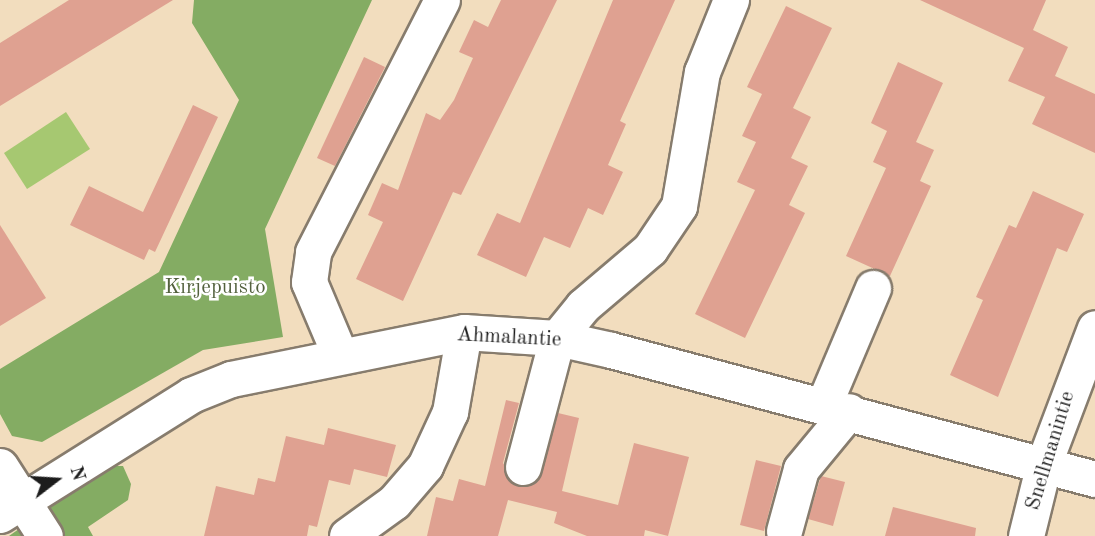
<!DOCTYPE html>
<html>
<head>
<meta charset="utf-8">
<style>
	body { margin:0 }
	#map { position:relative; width:1095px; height:536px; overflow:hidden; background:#f2ddbe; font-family:"Old Standard TT",serif }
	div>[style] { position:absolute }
	.green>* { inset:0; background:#a6c871 }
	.forest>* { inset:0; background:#84ac63 }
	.building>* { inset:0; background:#dfa191 }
	.roads { filter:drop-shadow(2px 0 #877c6d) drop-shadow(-2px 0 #877c6d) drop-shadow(0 2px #877c6d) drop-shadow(0 -2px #877c6d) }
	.minor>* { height:35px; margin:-17.5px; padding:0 17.5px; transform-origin:17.5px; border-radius:17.5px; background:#fff }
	span { translate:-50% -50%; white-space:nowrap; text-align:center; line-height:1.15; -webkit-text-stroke:5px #fff; paint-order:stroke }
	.park-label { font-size:21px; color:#53613e }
	.street-label { font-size:21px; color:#1c1c1c }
	.north { position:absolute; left:21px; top:445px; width:70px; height:70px; -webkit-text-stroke:5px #fff; paint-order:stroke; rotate:73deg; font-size:19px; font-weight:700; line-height:28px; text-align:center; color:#1c1c1c }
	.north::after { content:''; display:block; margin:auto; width:24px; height:32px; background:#1c1c1c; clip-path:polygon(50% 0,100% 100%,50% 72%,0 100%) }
</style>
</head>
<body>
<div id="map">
	<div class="green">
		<div style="clip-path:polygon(66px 112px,90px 149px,27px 189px,4px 153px)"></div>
	</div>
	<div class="forest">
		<div style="clip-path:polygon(194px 0,372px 0,265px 229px,283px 337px,203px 350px,42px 442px,12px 436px,0 414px,0 369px,159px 272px,239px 100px,192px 23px)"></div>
		<div style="clip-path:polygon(108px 466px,123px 466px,131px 484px,128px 500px,88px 527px,93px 536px,9px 536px)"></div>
	</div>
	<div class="building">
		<div style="clip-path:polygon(69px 0,173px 0,0 106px,0 43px)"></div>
		<div style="clip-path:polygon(501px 0,557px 0,461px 195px,453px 192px,403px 301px,356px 279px,383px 222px,368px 215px,382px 183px,398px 190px,426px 113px,440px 120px,454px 100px,473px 58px,459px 52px,474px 20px,488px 27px)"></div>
		<div style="clip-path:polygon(613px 0,675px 0,620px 121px,626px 124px,608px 165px,623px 172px,603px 215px,588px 208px,570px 248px,544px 237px,526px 277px,477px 255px,497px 213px,520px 223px)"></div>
		<div style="clip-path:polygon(920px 0,1046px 0,1033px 30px,1068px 47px,1055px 76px,1095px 94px,1095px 153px,1032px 124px,1045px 97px,1008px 81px,1024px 48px)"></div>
		<div style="clip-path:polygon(786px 6px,832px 28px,793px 108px,811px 117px,791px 158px,808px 166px,789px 205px,805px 213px,745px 338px,695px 314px,755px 190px,737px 182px,756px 142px,742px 136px,762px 94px,747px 87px)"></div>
		<div style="clip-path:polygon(364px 57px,385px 67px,335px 166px,317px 158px)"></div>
		<div style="clip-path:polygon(898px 62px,943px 83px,916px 142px,934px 150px,920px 181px,931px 186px,890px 276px,846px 256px,886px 168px,873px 162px,887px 131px,871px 123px)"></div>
		<div style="clip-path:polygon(193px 105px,218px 117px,155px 252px,149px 249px,144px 260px,70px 225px,89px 186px,143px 212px)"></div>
		<div style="clip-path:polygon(1033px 191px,1084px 214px,1067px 252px,1057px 248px,998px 397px,950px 375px,983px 300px,976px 297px,1009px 225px,1016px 228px)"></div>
		<div style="clip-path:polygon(0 225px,46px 298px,0 326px)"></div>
		<div style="clip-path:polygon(506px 400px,519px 403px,503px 463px,517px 486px,529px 486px,542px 473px,558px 413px,579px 418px,562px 491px,618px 505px,634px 443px,689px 457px,668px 536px,645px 530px,644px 536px,587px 536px,554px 523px,557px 512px,508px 500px,498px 536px,427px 536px,436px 497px,453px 501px,459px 479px,485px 486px)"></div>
		<div style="clip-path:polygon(328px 428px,396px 445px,387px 477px,354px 469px,350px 485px,329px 480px,317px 527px,309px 525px,307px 536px,204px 536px,216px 486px,254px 495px,258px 478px,275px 482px,286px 436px,324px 445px)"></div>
		<div style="clip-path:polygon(756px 460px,781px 466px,764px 531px,740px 525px)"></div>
		<div style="clip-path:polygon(821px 476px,845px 482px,833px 526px,808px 519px)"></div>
		<div style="clip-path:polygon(893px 507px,976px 528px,975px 536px,885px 536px)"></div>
	</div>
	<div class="roads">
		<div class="minor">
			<div style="left:339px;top:353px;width:77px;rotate:-112.9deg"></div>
			<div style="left:309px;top:282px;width:30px;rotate:-82deg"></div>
			<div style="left:313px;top:252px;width:283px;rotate:-62.9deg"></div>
			<div style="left:824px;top:404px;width:126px;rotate:-67.1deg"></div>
			<div style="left:0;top:466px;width:83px;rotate:57.3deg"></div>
			<div style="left:523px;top:467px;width:133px;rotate:-75.2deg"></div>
			<div style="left:557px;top:338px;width:41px;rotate:-50.9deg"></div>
			<div style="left:583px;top:306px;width:88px;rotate:-40.4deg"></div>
			<div style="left:650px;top:249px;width:52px;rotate:-56deg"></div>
			<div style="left:679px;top:206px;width:136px;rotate:-80.3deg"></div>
			<div style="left:702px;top:72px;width:78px;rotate:-68.1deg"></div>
			<div style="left:0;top:515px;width:226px;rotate:-32.1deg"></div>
			<div style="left:191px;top:395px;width:43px;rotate:-21.8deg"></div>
			<div style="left:231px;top:379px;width:238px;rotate:-11.4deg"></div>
			<div style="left:464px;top:332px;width:93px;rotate:3.7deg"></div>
			<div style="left:557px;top:338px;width:55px;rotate:12.5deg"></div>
			<div style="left:611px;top:350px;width:501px;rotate:14.92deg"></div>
			<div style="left:784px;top:531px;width:64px;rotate:-74.7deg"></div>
			<div style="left:801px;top:469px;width:75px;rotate:-50.4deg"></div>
			<div style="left:347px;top:536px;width:58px;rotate:-35.9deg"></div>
			<div style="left:394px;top:502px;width:48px;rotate:-49.3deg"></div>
			<div style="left:425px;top:466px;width:60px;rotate:-65.2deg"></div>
			<div style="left:450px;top:412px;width:81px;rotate:-80.1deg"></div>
			<div style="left:1026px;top:536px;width:75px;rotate:-76.1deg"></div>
			<div style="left:1044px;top:463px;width:144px;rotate:-69.3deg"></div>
		</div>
	</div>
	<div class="park-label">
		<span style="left:215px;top:288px">Kirjepuisto</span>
	</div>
	<div class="street-label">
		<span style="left:509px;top:338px;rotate:3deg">Ahmalantie</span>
		<span style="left:1051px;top:451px;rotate:-73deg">Snellmanintie</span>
	</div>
	<div class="north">N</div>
</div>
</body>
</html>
